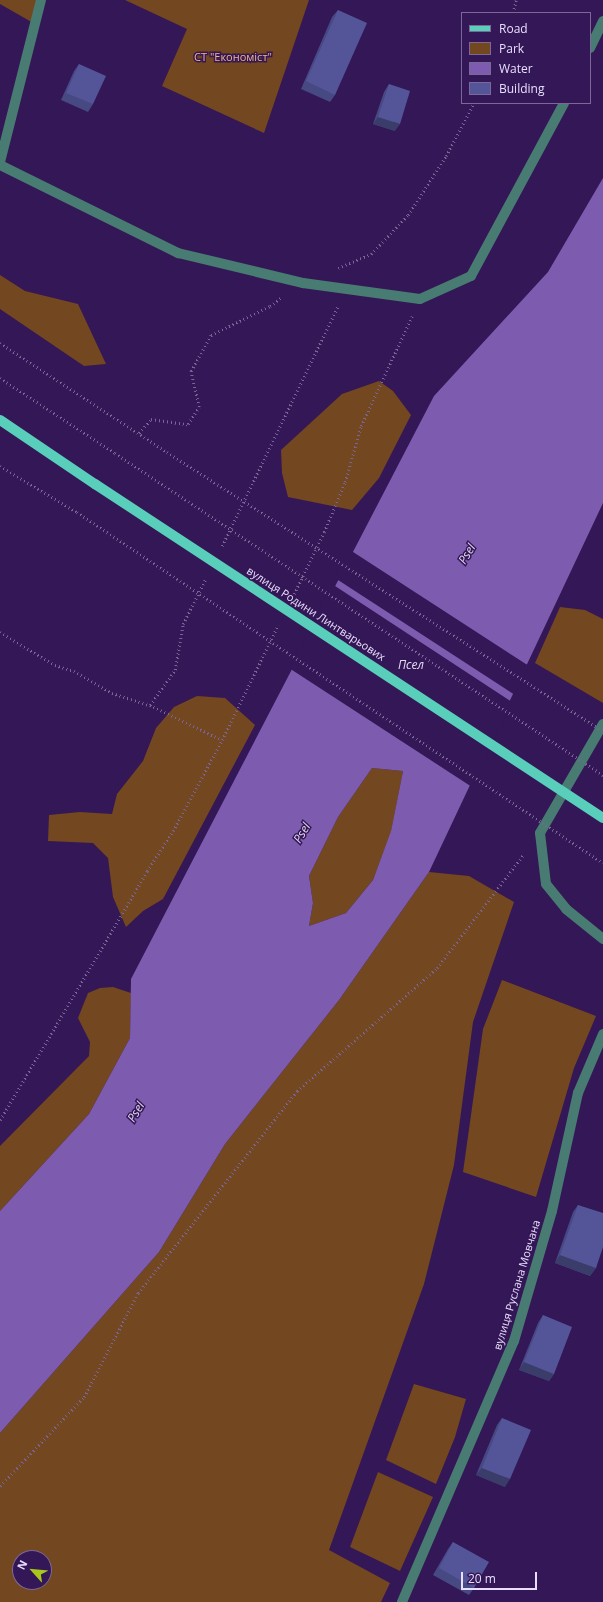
<!DOCTYPE html>
<html>
<head>
<meta charset="utf-8">
<style>
	body { margin:0 }
	#map { position:relative; width:603px; height:1602px; overflow:hidden; background:#341756; font-family:"Open Sans",sans-serif }
	div>[style] { position:absolute }
	.green>* { inset:0; background:#73471f }
	.water>* { inset:0; background:#7d5cb0 }
	.pier>* { inset:0; background:#341756 }
	.path>* { height:2.5px; margin-top:-1.25px; transform-origin:0; background:repeating-linear-gradient(90deg,#7b6597 0 1px,transparent 0 4px) }
	.minor>* { height:10px; margin:-5px; padding:0 5px; transform-origin:5px; border-radius:5px; background:#487c72 }
	.major>* { height:10px; margin:-5px; padding:0 5px; transform-origin:5px; border-radius:5px; background:#59cfbb }
	.path-bridge>* { height:2.5px; margin-top:-1.25px; transform-origin:0; background:repeating-linear-gradient(90deg,#7b6597 0 1px,transparent 0 4px) }
	.major-bridge>* { height:10px; margin:-5px; padding:0 5px; transform-origin:5px; border-radius:5px; background:#59cfbb }
	.wall>* { inset:0; background:#474983 }
	.shaded-wall>* { inset:0; background:#3a3c6a }
	.building>* { inset:0; background:#535598 }
	span { translate:-50% -50%; white-space:nowrap; text-align:center; line-height:1.15; -webkit-text-stroke:3px #341756; paint-order:stroke }
	.park-label { font-size:11px; color:#f2b584 }
	.street-label { font-size:11px; color:#e8defd }
	.water-label { font-size:12px; color:#e1daf1; font-style:italic }
	.legend { position:absolute; left:461px; top:12px; width:130px; height:92px; box-sizing:border-box; background:#341756; border:1px solid #7c6799; margin:0; padding:5px 7px; list-style:none; font-size:12px; color:#e8defd }
	.legend li { display:flex; align-items:center; gap:8px; height:20px }
	.legend b { width:20px; border:1px solid #7c6799 }
	.north { position:absolute; left:12px; top:1550px; width:40px; height:40px; box-sizing:border-box; background:#341756; border:1px solid #7c6799; border-radius:50%; rotate:297deg; font-size:11px; font-weight:700; line-height:16px; text-align:center; color:#e8defd }
	.north::after { content:''; display:block; margin:auto; width:14px; height:18px; background:#a9c71b; clip-path:polygon(50% 0,100% 100%,50% 72%,0 100%) }
	.scale { position:absolute; left:461px; top:1572px; width:76px; height:18px; box-sizing:border-box; border:2px solid #e8defd; border-top:0; padding-left:5px; font-size:12px; line-height:14px; white-space:nowrap; color:#e8defd; -webkit-text-stroke:3px #341756; paint-order:stroke }
</style>
</head>
<body>
<div id="map">
	<div class="green">
		<div style="clip-path:polygon(0 0,41px 0,35px 24px,0 4px)"></div>
		<div style="clip-path:polygon(125px 0,309px 0,264px 133px,162px 86px,187px 29px)"></div>
		<div style="clip-path:polygon(0 275px,25px 291px,78px 304px,106px 364px,84px 366px,0 309px)"></div>
		<div style="clip-path:polygon(379px 381px,393px 391px,411px 415px,379px 478px,352px 510px,288px 497px,282px 473px,281px 450px,342px 394px)"></div>
		<div style="clip-path:polygon(560px 607px,585px 610px,603px 619px,603px 703px,535px 663px)"></div>
		<div style="clip-path:polygon(197px 696px,225px 698px,255px 725px,163px 899px,143px 911px,126px 927px,113px 897px,108px 858px,93px 843px,48px 841px,49px 815px,80px 812px,112px 814px,117px 794px,143px 761px,156px 728px,174px 707px)"></div>
		<div style="clip-path:polygon(372px 768px,403px 771px,391px 832px,373px 880px,346px 913px,309px 926px,313px 903px,309px 876px,338px 817px)"></div>
		<div style="clip-path:polygon(evenodd,429px 872px,469px 876px,514px 902px,473px 1022px,454px 1165px,424px 1284px,329px 1550px,390px 1583px,381px 1602px,0 1602px,0 1433px,159px 1252px,225px 1144px,339px 1000px,429px 872px,20px 1558px,44px 1558px,44px 1582px,20px 1582px,20px 1558px)"></div>
		<div style="clip-path:polygon(502px 980px,596px 1016px,574px 1068px,536px 1197px,463px 1172px,483px 1029px)"></div>
		<div style="clip-path:polygon(113px 987px,131px 993px,130px 1038px,89px 1114px,0 1211px,0 1146px,89px 1056px,90px 1042px,78px 1018px,88px 993px,100px 988px)"></div>
		<div style="clip-path:polygon(414px 1384px,466px 1399px,455px 1437px,436px 1484px,386px 1460px)"></div>
		<div style="clip-path:polygon(378px 1472px,433px 1497px,400px 1571px,350px 1547px)"></div>
	</div>
	<div class="water">
		<div style="clip-path:polygon(evenodd,603px 178px,603px 503px,429px 872px,339px 1000px,225px 1144px,159px 1252px,0 1433px,0 1211px,89px 1114px,130px 1038px,131px 979px,434px 396px,548px 272px,603px 178px,372px 768px,403px 771px,391px 831px,373px 880px,346px 913px,309px 926px,313px 903px,309px 876px,338px 817px,372px 768px)"></div>
	</div>
	<div class="pier">
		<div style="clip-path:polygon(350px 550px,529px 666px,515px 695px,335px 578px)"></div>
		<div style="clip-path:polygon(332px 584px,512px 702px,472px 787px,289px 668px)"></div>
	</div>
	<div class="path">
		<div style="left:513px;top:13px;width:13px;rotate:-77deg"></div>
		<div style="left:338px;top:268px;width:36px;rotate:-23deg"></div>
		<div style="left:371px;top:254px;width:54px;rotate:-46.5deg"></div>
		<div style="left:408px;top:215px;width:70px;rotate:-57.2deg"></div>
		<div style="left:446px;top:156px;width:60px;rotate:-62.2deg"></div>
		<div style="left:0;top:343px;width:199px;rotate:33.1deg"></div>
		<div style="left:0;top:378px;width:137px;rotate:33.1deg"></div>
		<div style="left:139px;top:433px;width:18px;rotate:-49deg"></div>
		<div style="left:151px;top:419px;width:37px;rotate:8deg"></div>
		<div style="left:188px;top:424px;width:20px;rotate:-57deg"></div>
		<div style="left:199px;top:407px;width:37px;rotate:-103deg"></div>
		<div style="left:191px;top:371px;width:41px;rotate:-60.9deg"></div>
		<div style="left:211px;top:335px;width:66px;rotate:-26.2deg"></div>
		<div style="left:270px;top:306px;width:15px;rotate:-37deg"></div>
		<div style="left:0;top:466px;width:90px;rotate:30.9deg"></div>
		<div style="left:222px;top:546px;width:267px;rotate:-64.2deg"></div>
		<div style="left:294px;top:594px;width:69px;rotate:-64.2deg"></div>
		<div style="left:324px;top:532px;width:54px;rotate:-67.2deg"></div>
		<div style="left:345px;top:482px;width:58px;rotate:-74.1deg"></div>
		<div style="left:361px;top:426px;width:121px;rotate:-65.1deg"></div>
		<div style="left:0;top:632px;width:64px;rotate:31deg"></div>
		<div style="left:55px;top:665px;width:20px;rotate:18deg"></div>
		<div style="left:74px;top:671px;width:44px;rotate:30.1deg"></div>
		<div style="left:112px;top:693px;width:40px;rotate:18deg"></div>
		<div style="left:150px;top:705px;width:80px;rotate:25.9deg"></div>
		<div style="left:150px;top:705px;width:43px;rotate:-54.5deg"></div>
		<div style="left:175px;top:670px;width:47px;rotate:-80.1deg"></div>
		<div style="left:183px;top:624px;width:51px;rotate:-63.4deg"></div>
		<div style="left:0;top:1120px;width:289px;rotate:-59.4deg"></div>
		<div style="left:147px;top:871px;width:48px;rotate:-57deg"></div>
		<div style="left:173px;top:831px;width:103px;rotate:-61.7deg"></div>
		<div style="left:222px;top:740px;width:128px;rotate:-64deg"></div>
		<div style="left:0;top:1486px;width:122px;rotate:-46.7deg"></div>
		<div style="left:84px;top:1397px;width:117px;rotate:-62.6deg"></div>
		<div style="left:138px;top:1293px;width:257px;rotate:-51.8deg"></div>
		<div style="left:297px;top:1091px;width:186px;rotate:-41.3deg"></div>
		<div style="left:437px;top:968px;width:143px;rotate:-52.7deg"></div>
	</div>
	<div class="minor">
		<div style="left:590px;top:48px;width:30px;rotate:-64deg"></div>
		<div style="left:0;top:162px;width:167px;rotate:-75.8deg"></div>
		<div style="left:0;top:165px;width:199px;rotate:26.3deg"></div>
		<div style="left:178px;top:253px;width:129px;rotate:13.5deg"></div>
		<div style="left:303px;top:283px;width:118px;rotate:7.8deg"></div>
		<div style="left:420px;top:299px;width:56px;rotate:-24.3deg"></div>
		<div style="left:471px;top:276px;width:196px;rotate:-61.7deg"></div>
		<div style="left:603px;top:724px;width:126px;rotate:120deg"></div>
		<div style="left:540px;top:833px;width:51px;rotate:83.3deg"></div>
		<div style="left:546px;top:884px;width:32px;rotate:51deg"></div>
		<div style="left:566px;top:909px;width:48px;rotate:39deg"></div>
		<div style="left:402px;top:1602px;width:284px;rotate:-66.8deg"></div>
		<div style="left:514px;top:1341px;width:135px;rotate:-73.7deg"></div>
		<div style="left:552px;top:1211px;width:121px;rotate:-77.6deg"></div>
		<div style="left:578px;top:1093px;width:64px;rotate:-67deg"></div>
	</div>
	<div class="major">
		<div style="left:0;top:420px;width:115px;rotate:34deg"></div>
	</div>
	<div class="path-bridge">
		<div style="left:167px;top:452px;width:518px;rotate:32.62deg"></div>
		<div style="left:115px;top:453px;width:585px;rotate:33.42deg"></div>
		<div style="left:77px;top:512px;width:632px;rotate:33.72deg"></div>
	</div>
	<div class="major-bridge">
		<div style="left:95px;top:484px;width:608px;rotate:33.32deg"></div>
	</div>
	<div class="wall">
		<div style="clip-path:polygon(338px 10px,335px 95px,330px 102px,301px 89px,332px 17px)"></div>
		<div style="clip-path:polygon(79px 64px,93px 104px,88px 112px,61px 100px,74px 71px)"></div>
		<div style="clip-path:polygon(389px 84px,395px 131px,373px 124px,384px 92px)"></div>
		<div style="clip-path:polygon(578px 1205px,596px 1268px,590px 1276px,555px 1263px,573px 1212px)"></div>
		<div style="clip-path:polygon(543px 1315px,554px 1374px,549px 1381px,519px 1370px,538px 1323px)"></div>
		<div style="clip-path:polygon(502px 1418px,505px 1487px,476px 1475px,497px 1425px)"></div>
		<div style="clip-path:polygon(453px 1542px,474px 1588px,469px 1595px,433px 1575px,448px 1549px)"></div>
	</div>
	<div class="shaded-wall">
		<div style="clip-path:polygon(378px 117px,400px 124px,395px 131px,373px 124px)"></div>
		<div style="clip-path:polygon(560px 1255px,596px 1268px,590px 1276px,555px 1263px)"></div>
		<div style="clip-path:polygon(524px 1362px,554px 1374px,549px 1381px,519px 1370px)"></div>
		<div style="clip-path:polygon(482px 1468px,510px 1479px,505px 1487px,476px 1475px)"></div>
	</div>
	<div class="building">
		<div style="clip-path:polygon(338px 10px,367px 23px,335px 95px,306px 81px)"></div>
		<div style="clip-path:polygon(79px 64px,106px 76px,93px 104px,66px 93px)"></div>
		<div style="clip-path:polygon(389px 84px,410px 91px,400px 124px,378px 117px)"></div>
		<div style="clip-path:polygon(578px 1205px,603px 1213px,603px 1247px,596px 1268px,560px 1255px)"></div>
		<div style="clip-path:polygon(543px 1315px,572px 1327px,554px 1374px,524px 1362px)"></div>
		<div style="clip-path:polygon(502px 1418px,531px 1430px,510px 1479px,482px 1468px)"></div>
		<div style="clip-path:polygon(453px 1542px,489px 1562px,474px 1588px,439px 1568px)"></div>
	</div>
	<div class="park-label">
		<span style="left:233px;top:57px">СТ "Економіст"</span>
	</div>
	<div class="street-label">
		<span style="left:316px;top:614px;rotate:33deg">вулиця Родини Линтварьових</span>
		<span style="left:517px;top:1285px;rotate:-73deg">вулиця Руслана Мовчана</span>
	</div>
	<div class="water-label">
		<span style="left:467px;top:554px;rotate:-59deg">Psel</span>
		<span style="left:411px;top:665px">Псел</span>
		<span style="left:302px;top:833px;rotate:-59deg">Psel</span>
		<span style="left:136px;top:1112px;rotate:-59deg">Psel</span>
	</div>
	<ul class="legend">
	<li><b style="height:5px;background:#59cfbb"></b>Road</li>
	<li><b style="height:11px;background:#73471f"></b>Park</li>
	<li><b style="height:11px;background:#7d5cb0"></b>Water</li>
	<li><b style="height:11px;background:#535598"></b>Building</li>
	</ul>
	<div class="north">N</div>
	<div class="scale">20 m</div>
</div>
</body>
</html>
